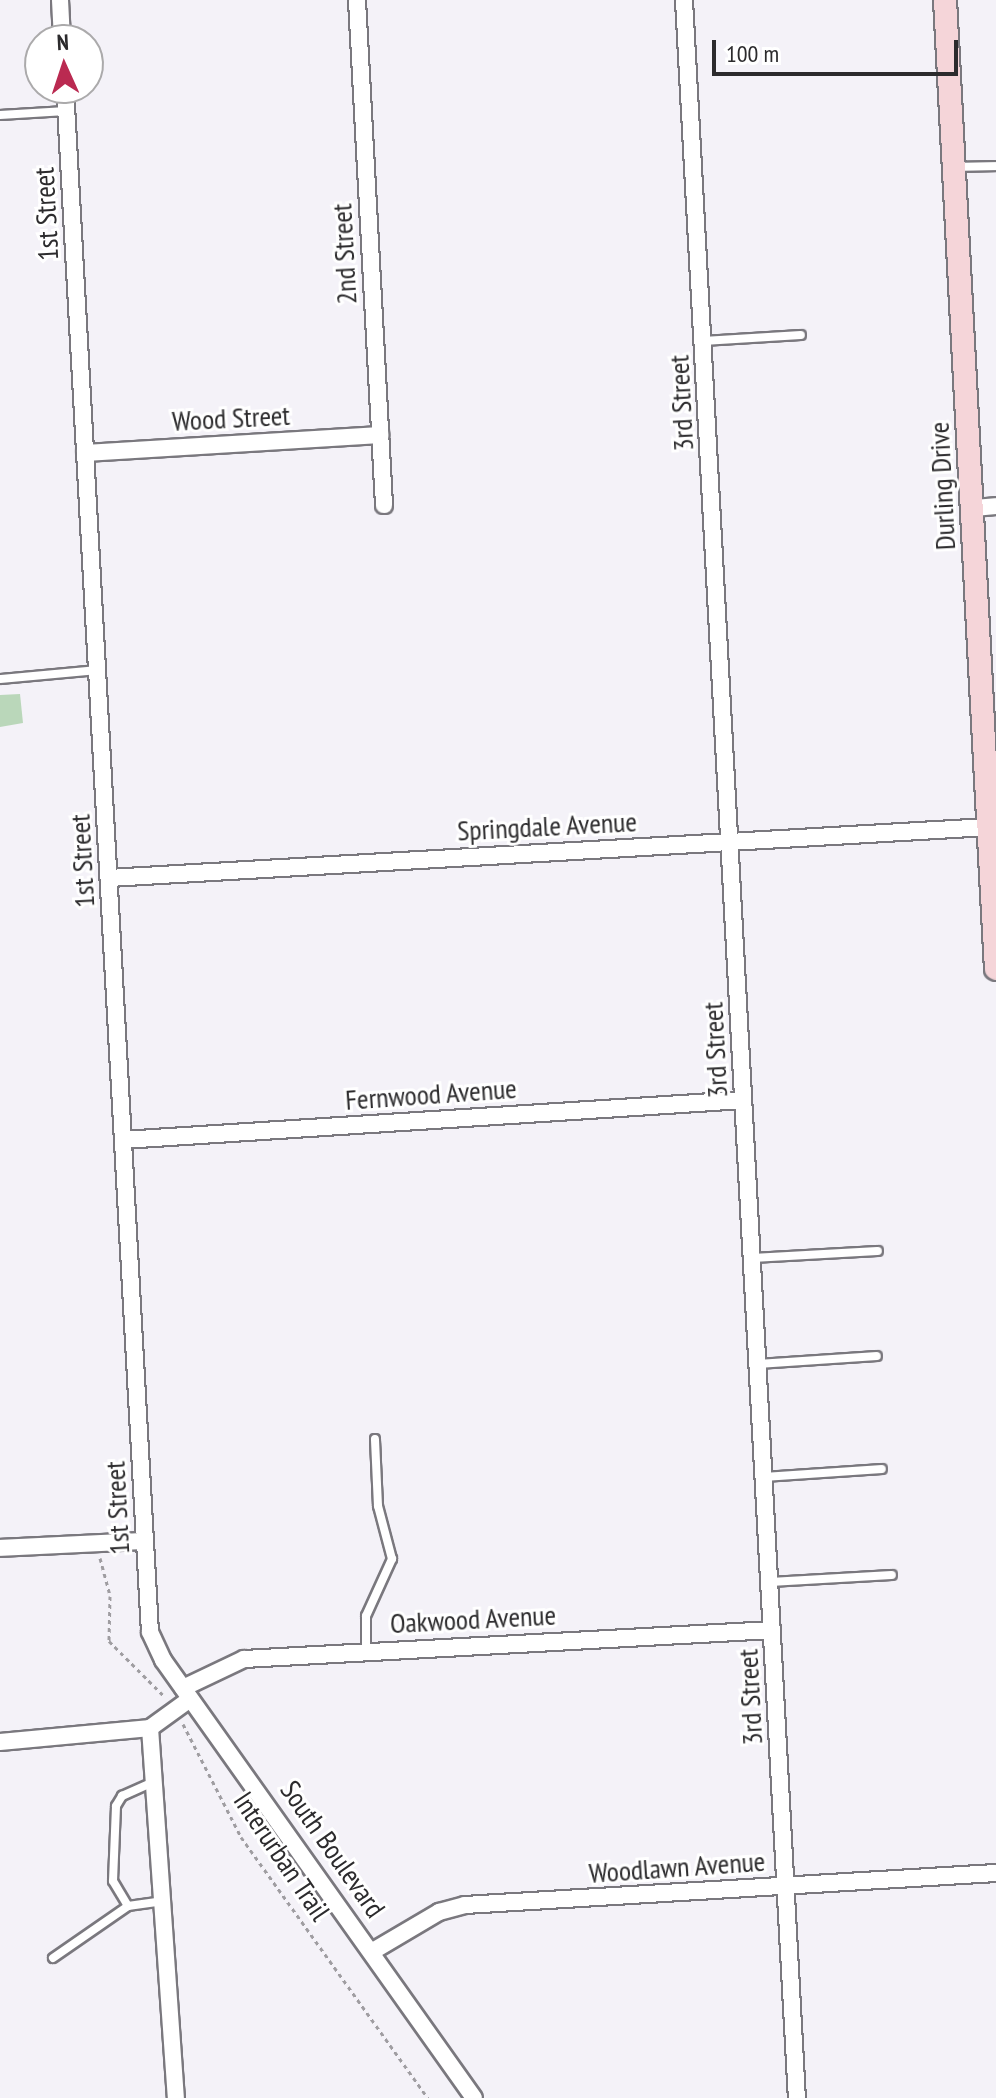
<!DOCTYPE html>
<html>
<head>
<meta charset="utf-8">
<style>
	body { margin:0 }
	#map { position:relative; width:996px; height:2098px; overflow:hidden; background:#f4f2f8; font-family:"PT Sans Narrow",sans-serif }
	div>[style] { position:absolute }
	.green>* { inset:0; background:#bad7ba }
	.path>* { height:3px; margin-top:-1.5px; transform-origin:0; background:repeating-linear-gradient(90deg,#9f9da1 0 4px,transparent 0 8px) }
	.roads { filter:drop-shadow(2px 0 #7a787e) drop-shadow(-2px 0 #7a787e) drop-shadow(0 2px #7a787e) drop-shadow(0 -2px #7a787e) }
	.lane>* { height:8px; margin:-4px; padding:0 4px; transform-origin:4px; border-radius:4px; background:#fff }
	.street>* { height:16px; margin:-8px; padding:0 8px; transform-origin:8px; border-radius:8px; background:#fff }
	.secondary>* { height:22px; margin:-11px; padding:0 11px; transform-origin:11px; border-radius:11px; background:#f5d5d9 }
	span { translate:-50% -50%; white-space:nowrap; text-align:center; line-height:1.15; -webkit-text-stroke:6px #fff; paint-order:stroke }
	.street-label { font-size:28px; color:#2c2b2d }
	.north { position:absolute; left:24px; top:24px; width:80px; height:80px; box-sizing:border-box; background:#fff; border:2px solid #abaaab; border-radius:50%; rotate:357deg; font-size:22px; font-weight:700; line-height:32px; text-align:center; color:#2c2b2d }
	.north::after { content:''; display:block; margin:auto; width:28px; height:36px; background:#ba2a51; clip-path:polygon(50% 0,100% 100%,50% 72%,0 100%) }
	.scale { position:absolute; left:712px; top:40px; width:246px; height:36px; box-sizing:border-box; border:4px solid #2c2b2d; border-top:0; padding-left:10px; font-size:24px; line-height:28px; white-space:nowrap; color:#2c2b2d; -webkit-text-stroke:6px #fff; paint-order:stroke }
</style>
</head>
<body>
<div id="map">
	<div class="green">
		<div style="clip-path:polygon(20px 694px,23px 723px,0 727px,0 695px)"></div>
	</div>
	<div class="path">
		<div style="left:100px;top:1558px;width:39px;rotate:75deg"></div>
		<div style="left:110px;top:1596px;width:45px;rotate:91.3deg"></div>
		<div style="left:109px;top:1641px;width:79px;rotate:45deg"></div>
		<div style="left:183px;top:1724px;width:127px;rotate:62.8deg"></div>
		<div style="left:241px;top:1837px;width:321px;rotate:54.4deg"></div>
	</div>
	<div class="roads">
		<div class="lane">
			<div style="left:0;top:115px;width:66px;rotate:-3.5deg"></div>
			<div style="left:956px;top:167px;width:40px;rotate:-1.4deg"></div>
			<div style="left:703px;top:341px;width:98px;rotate:-3.5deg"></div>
			<div style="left:0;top:679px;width:97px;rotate:-5.3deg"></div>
			<div style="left:752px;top:1258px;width:126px;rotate:-3.2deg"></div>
			<div style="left:758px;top:1364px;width:119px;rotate:-3.8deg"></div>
			<div style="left:764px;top:1477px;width:118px;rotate:-3.9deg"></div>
			<div style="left:770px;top:1582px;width:122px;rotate:-3.3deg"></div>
			<div style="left:366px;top:1651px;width:35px;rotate:-90deg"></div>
			<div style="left:366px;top:1616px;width:63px;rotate:-65.5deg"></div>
			<div style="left:392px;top:1559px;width:55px;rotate:-104.8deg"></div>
			<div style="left:378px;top:1506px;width:67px;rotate:-92.6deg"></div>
			<div style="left:128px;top:1906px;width:29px;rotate:-121deg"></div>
			<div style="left:113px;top:1881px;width:75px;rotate:-87.7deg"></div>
			<div style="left:116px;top:1806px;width:12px;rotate:-59deg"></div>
			<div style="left:122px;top:1796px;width:37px;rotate:-24deg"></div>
			<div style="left:53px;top:1958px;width:91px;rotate:-34.7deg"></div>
			<div style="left:128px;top:1906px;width:36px;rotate:-8deg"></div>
		</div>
		<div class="street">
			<div style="left:60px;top:0;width:40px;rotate:87.1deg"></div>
			<div style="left:357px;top:0;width:506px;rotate:86.94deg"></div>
			<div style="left:684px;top:0;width:2101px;rotate:86.92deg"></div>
			<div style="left:65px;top:88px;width:1546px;rotate:86.85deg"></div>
			<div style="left:150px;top:1632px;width:31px;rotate:65deg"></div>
			<div style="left:163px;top:1660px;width:537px;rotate:54.62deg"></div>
			<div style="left:85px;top:453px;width:296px;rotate:-3.5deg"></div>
			<div style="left:974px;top:508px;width:22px;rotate:-5deg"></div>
			<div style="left:109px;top:878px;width:880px;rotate:-3.32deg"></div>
			<div style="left:123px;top:1140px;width:621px;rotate:-3.69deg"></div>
			<div style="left:0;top:1548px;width:145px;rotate:-2.8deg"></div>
			<div style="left:183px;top:1688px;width:68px;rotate:-25.4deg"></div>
			<div style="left:244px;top:1659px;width:529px;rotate:-3.14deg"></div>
			<div style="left:150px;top:1728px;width:371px;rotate:86deg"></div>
			<div style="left:0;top:1742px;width:151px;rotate:-5.3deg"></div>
			<div style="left:150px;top:1728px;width:49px;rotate:-35.9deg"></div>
			<div style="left:373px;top:1951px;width:77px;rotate:-30.6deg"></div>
			<div style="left:439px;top:1912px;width:27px;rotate:-15deg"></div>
			<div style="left:465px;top:1905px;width:532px;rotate:-3.45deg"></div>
		</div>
		<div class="secondary">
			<div style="left:945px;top:0;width:970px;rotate:86.99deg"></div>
		</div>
	</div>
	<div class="street-label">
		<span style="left:46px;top:214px;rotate:-93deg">1st Street</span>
		<span style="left:344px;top:254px;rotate:-93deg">2nd Street</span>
		<span style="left:681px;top:403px;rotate:-93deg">3rd Street</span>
		<span style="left:231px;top:418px;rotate:-3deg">Wood Street</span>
		<span style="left:942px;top:486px;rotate:-93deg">Durling Drive</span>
		<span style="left:547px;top:826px;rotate:-3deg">Springdale Avenue</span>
		<span style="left:82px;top:861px;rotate:-93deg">1st Street</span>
		<span style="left:715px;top:1050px;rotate:-93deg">3rd Street</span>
		<span style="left:431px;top:1094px;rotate:-4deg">Fernwood Avenue</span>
		<span style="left:117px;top:1508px;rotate:-93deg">1st Street</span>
		<span style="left:473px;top:1619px;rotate:-3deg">Oakwood Avenue</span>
		<span style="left:750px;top:1697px;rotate:-93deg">3rd Street</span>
		<span style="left:333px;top:1849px;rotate:55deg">South Boulevard</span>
		<span style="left:282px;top:1856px;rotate:56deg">Interurban Trail</span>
		<span style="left:677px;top:1867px;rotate:-4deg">Woodlawn Avenue</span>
	</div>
	<div class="north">N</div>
	<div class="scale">100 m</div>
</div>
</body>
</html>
